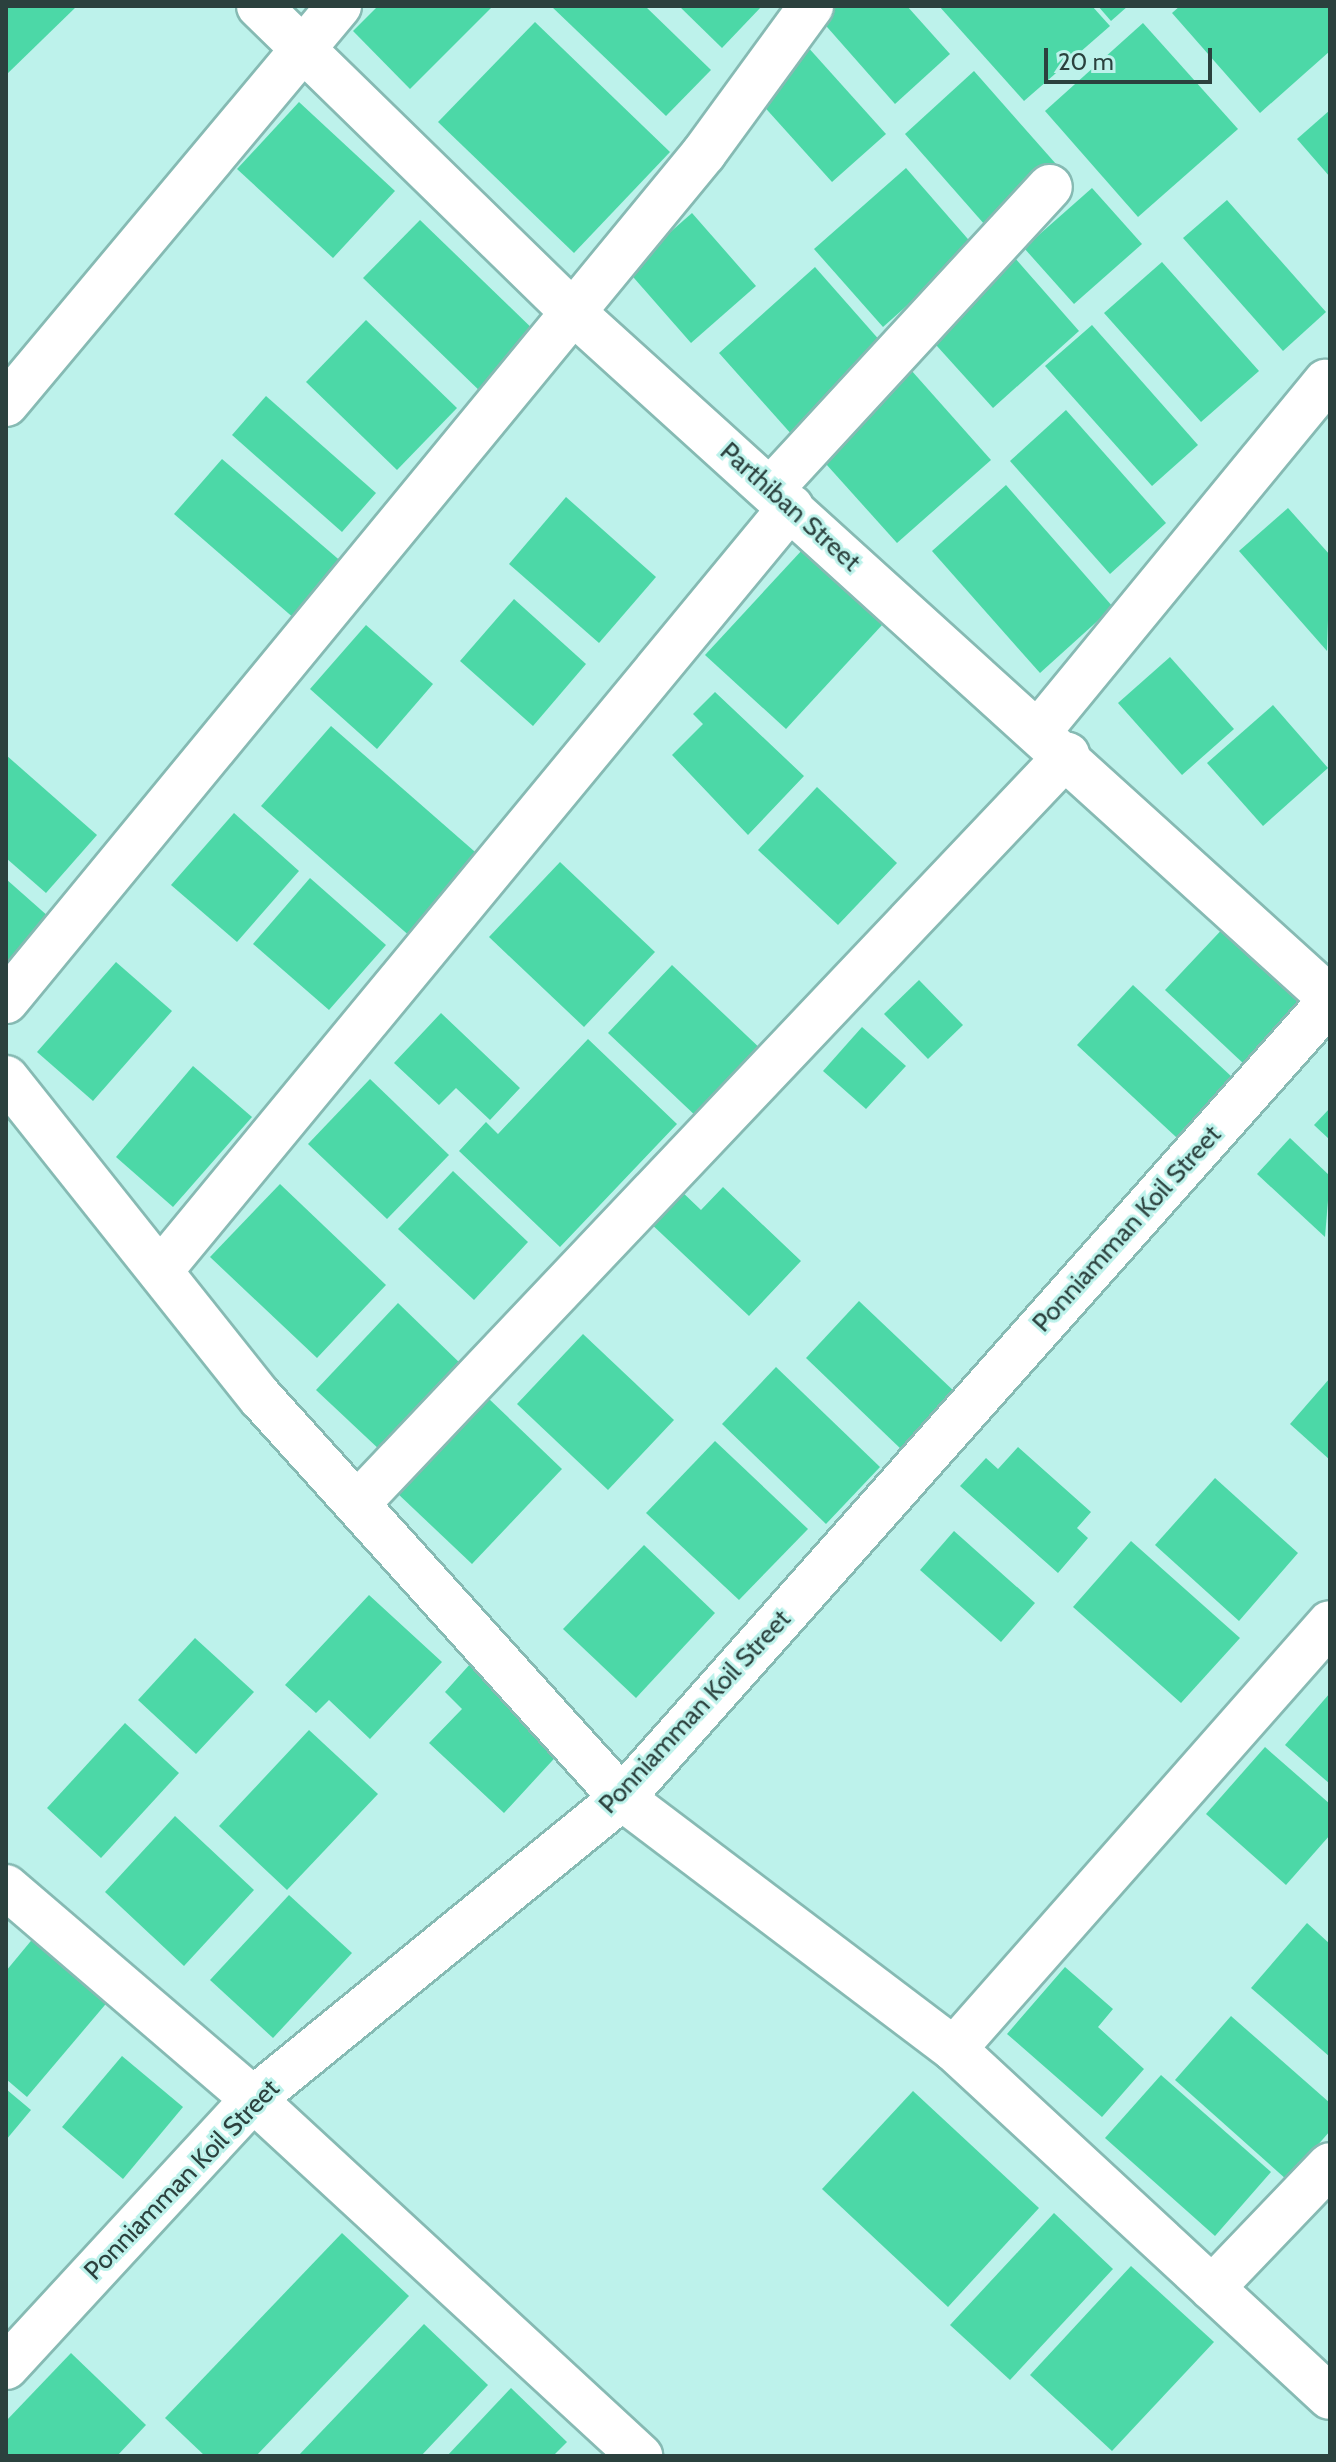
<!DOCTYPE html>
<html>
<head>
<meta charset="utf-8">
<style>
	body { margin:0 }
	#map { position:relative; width:1336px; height:2462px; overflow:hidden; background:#bdf2eb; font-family:Cabin,sans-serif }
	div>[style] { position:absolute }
	.building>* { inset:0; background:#4cd8a7 }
	.roads { filter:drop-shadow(2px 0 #86bab3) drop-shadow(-2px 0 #86bab3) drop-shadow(0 2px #86bab3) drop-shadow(0 -2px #86bab3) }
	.street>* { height:44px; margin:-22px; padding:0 22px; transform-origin:22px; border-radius:22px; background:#fff }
	.secondary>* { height:44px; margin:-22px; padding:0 22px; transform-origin:22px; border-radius:22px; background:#fff }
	span { translate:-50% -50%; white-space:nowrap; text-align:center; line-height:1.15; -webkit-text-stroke:6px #bdf2eb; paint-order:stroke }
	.street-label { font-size:26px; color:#2b413e }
	.frame { position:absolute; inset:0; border:8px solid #2b413e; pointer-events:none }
	.scale { position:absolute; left:1044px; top:48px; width:168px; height:36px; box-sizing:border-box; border:4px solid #2b413e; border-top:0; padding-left:10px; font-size:24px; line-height:28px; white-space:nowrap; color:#2b413e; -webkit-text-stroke:6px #bdf2eb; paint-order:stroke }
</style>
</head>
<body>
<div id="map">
	<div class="building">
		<div style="clip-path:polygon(6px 6px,77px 6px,6px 75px)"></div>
		<div style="clip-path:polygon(378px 6px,493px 6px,410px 89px,353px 31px)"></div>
		<div style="clip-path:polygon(551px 6px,645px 6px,711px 70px,666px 116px)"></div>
		<div style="clip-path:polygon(679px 6px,762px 6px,722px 48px)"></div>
		<div style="clip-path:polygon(835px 6px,907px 6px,950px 54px,895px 104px,820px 19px)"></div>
		<div style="clip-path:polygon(939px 6px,1092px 6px,1110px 26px,1024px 101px)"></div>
		<div style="clip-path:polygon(1098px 6px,1128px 6px,1111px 21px)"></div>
		<div style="clip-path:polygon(1180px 6px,1330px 6px,1330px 51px,1260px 113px,1172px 13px)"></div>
		<div style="clip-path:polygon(535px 22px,670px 152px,574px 253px,438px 122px)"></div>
		<div style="clip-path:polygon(1143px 23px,1238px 129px,1138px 217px,1045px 111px)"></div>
		<div style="clip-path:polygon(806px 45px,886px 134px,832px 182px,751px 92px)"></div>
		<div style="clip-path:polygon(974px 71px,1056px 164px,985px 225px,905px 134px)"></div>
		<div style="clip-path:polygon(299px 102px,395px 191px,333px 258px,237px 169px)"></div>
		<div style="clip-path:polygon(1330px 110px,1330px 177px,1297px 139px)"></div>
		<div style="clip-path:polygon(906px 168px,974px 246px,883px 327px,814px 249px)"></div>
		<div style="clip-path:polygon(1092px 188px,1142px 244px,1074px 304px,1024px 248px)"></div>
		<div style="clip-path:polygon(1227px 200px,1326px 312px,1283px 351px,1183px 238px)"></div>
		<div style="clip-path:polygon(692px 213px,756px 286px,691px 343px,627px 270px)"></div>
		<div style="clip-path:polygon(420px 220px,542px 338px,485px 396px,363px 278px)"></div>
		<div style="clip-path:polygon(1014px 257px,1079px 331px,993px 408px,927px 335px)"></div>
		<div style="clip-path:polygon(1162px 262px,1259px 371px,1201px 422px,1104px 313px)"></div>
		<div style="clip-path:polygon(815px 267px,889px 351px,793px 436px,719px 353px)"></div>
		<div style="clip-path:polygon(366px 320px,457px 408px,397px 470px,306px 382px)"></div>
		<div style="clip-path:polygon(1092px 325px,1198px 445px,1152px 486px,1045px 366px)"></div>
		<div style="clip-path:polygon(911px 370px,991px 460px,897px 543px,817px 454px)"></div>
		<div style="clip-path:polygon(266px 396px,376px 493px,342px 532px,232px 435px)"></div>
		<div style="clip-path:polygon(1066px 410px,1166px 523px,1110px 574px,1010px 461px)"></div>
		<div style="clip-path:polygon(222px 459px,351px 570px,303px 626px,174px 514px)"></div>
		<div style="clip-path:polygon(1006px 485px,1113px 607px,1040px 673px,932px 551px)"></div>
		<div style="clip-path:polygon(566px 497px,656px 577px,599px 643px,509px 564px)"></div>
		<div style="clip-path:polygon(1288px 508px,1330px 555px,1327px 651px,1239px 551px)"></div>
		<div style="clip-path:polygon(803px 549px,883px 624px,786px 729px,705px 655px)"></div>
		<div style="clip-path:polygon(514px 599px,586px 664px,533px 726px,460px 661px)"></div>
		<div style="clip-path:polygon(366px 625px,433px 684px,377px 749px,310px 689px)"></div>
		<div style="clip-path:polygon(1170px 657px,1234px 729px,1182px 775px,1118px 703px)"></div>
		<div style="clip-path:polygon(715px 692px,804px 776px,748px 835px,672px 755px,703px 724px,693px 714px)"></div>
		<div style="clip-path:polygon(1273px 705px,1328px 768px,1263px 826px,1207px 763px)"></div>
		<div style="clip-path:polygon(331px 726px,490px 865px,420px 945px,261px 806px)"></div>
		<div style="clip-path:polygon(6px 755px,97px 835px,46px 893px,6px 858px)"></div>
		<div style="clip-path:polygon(817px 787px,897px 863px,838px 925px,758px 850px)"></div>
		<div style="clip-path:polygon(234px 813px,299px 871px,237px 942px,171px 885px)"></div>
		<div style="clip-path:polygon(560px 862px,655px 952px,584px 1027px,489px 937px)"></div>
		<div style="clip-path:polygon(310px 878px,386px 945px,329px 1010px,253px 944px)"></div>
		<div style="clip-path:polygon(6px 879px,49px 917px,6px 966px)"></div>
		<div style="clip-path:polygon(1229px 922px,1309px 995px,1245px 1065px,1165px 990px)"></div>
		<div style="clip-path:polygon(116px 962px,172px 1011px,93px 1101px,37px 1052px)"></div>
		<div style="clip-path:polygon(672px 965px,764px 1052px,699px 1119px,608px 1033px)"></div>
		<div style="clip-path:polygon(919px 980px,963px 1025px,928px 1059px,884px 1014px)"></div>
		<div style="clip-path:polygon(1133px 985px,1232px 1077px,1176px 1137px,1077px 1045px)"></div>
		<div style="clip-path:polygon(441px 1013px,520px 1088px,490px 1120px,456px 1088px,439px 1105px,394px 1063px)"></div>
		<div style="clip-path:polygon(862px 1027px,906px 1066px,866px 1109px,823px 1071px)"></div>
		<div style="clip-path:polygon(588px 1039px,677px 1124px,560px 1247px,459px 1151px,486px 1122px,498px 1134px)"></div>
		<div style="clip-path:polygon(193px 1066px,252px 1117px,173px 1207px,116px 1157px)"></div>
		<div style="clip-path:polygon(370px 1079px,449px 1155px,387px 1219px,308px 1144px)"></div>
		<div style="clip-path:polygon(1330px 1108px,1330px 1140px,1314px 1125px)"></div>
		<div style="clip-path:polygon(1290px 1138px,1330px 1176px,1325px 1237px,1257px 1174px)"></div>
		<div style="clip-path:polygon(453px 1171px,528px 1242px,474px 1300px,398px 1229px)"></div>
		<div style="clip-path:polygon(280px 1184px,386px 1285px,317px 1358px,210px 1257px)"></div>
		<div style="clip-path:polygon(723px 1187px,801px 1261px,749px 1316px,647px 1220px,678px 1188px,701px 1210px)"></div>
		<div style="clip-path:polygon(859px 1301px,957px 1394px,903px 1451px,806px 1358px)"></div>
		<div style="clip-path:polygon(398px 1303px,463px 1366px,382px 1452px,316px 1390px)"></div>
		<div style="clip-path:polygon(583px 1334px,674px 1420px,608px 1490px,517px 1404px)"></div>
		<div style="clip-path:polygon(776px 1367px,880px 1467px,826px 1524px,722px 1424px)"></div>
		<div style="clip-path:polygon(1330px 1378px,1330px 1460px,1290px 1424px)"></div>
		<div style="clip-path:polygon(487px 1397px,562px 1469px,472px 1564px,396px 1492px)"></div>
		<div style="clip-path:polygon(715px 1441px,808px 1529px,739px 1600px,646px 1513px)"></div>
		<div style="clip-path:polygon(1018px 1447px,1091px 1512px,1077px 1528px,1088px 1538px,1058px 1573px,960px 1486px,986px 1458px,998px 1469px)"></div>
		<div style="clip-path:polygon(1215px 1478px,1298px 1553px,1239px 1621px,1155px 1545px)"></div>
		<div style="clip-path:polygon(954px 1531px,1035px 1603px,1001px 1642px,920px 1570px)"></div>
		<div style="clip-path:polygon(1131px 1541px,1240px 1638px,1181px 1703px,1073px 1607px)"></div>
		<div style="clip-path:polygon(644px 1545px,715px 1613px,636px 1698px,563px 1629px)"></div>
		<div style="clip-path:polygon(369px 1595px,442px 1662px,370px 1739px,329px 1700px,316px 1713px,285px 1685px)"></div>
		<div style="clip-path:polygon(195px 1638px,254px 1692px,196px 1754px,138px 1700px)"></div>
		<div style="clip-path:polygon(471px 1663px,563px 1749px,504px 1813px,429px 1743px,462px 1709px,445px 1692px)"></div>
		<div style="clip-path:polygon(1330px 1693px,1330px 1784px,1285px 1745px)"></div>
		<div style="clip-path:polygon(125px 1723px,179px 1773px,101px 1858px,47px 1808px)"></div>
		<div style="clip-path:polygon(309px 1730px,378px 1794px,287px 1890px,219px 1826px)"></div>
		<div style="clip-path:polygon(1265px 1747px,1330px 1804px,1330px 1835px,1286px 1885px,1206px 1814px)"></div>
		<div style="clip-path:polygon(175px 1816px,254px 1890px,184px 1966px,105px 1892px)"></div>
		<div style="clip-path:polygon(289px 1895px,352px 1953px,273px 2038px,210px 1980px)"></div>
		<div style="clip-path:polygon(1307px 1923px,1330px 1944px,1330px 2057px,1251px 1988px)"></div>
		<div style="clip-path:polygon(35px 1936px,110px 1999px,27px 2097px,6px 2079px,6px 1971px)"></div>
		<div style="clip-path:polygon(1065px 1967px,1113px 2009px,1098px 2027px,1144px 2069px,1102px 2117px,1007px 2034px)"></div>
		<div style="clip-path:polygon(1231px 2016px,1330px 2103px,1330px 2131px,1287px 2180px,1175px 2080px)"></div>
		<div style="clip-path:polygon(122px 2056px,183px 2107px,123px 2179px,62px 2127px)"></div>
		<div style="clip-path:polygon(1161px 2075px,1271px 2172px,1215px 2236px,1105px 2138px)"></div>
		<div style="clip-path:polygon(6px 2089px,31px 2110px,6px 2140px)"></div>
		<div style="clip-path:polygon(913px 2091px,1039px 2208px,948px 2307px,822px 2189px)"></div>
		<div style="clip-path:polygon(1054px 2213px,1113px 2269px,1010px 2380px,950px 2325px)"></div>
		<div style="clip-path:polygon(342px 2233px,409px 2296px,256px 2456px,205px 2456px,165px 2418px)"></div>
		<div style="clip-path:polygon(1131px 2266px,1214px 2342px,1112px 2451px,1030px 2375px)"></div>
		<div style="clip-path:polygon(424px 2324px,488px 2385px,421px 2456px,298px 2456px)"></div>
		<div style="clip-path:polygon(71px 2353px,146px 2425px,117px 2456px,6px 2456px,6px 2421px)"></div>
		<div style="clip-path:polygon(511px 2388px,567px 2442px,553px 2456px,447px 2456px)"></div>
	</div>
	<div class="roads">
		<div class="street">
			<div style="left:259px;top:6px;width:440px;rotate:44.3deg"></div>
			<div style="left:574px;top:313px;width:1020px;rotate:42.18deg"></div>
			<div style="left:6px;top:404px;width:519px;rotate:-50.08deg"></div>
			<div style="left:771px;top:489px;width:411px;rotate:-47.3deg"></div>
			<div style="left:1039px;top:731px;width:452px;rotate:-50.6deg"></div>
			<div style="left:6px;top:1001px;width:1098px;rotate:-50.54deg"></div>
			<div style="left:704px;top:153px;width:182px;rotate:-53.9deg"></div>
			<div style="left:6px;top:1078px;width:408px;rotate:51.5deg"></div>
			<div style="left:260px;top:1397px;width:540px;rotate:47.93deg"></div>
			<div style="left:622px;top:1798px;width:416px;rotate:37.1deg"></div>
			<div style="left:954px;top:2049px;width:512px;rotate:42.79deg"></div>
			<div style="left:160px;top:1271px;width:991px;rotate:-50.45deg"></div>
			<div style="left:358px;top:1503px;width:1031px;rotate:-46.53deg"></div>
			<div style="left:6px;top:1887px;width:326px;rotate:40.6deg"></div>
			<div style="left:253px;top:2099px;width:527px;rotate:42.69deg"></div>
			<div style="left:954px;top:2049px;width:568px;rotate:-48.57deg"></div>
			<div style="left:1212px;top:2288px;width:170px;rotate:-46.2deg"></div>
		</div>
		<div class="secondary">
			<div style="left:6px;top:2367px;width:364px;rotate:-47.3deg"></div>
			<div style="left:253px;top:2099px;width:476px;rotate:-39.2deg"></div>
			<div style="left:622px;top:1798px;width:1066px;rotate:-48.38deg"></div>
		</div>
	</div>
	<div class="street-label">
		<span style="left:790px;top:507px;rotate:42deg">Parthiban Street</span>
		<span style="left:1127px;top:1229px;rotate:-48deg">Ponniamman Koil Street</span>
		<span style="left:695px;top:1712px;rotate:-47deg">Ponniamman Koil Street</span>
		<span style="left:182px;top:2180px;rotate:-46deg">Ponniamman Koil Street</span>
	</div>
	<div class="frame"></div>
	<div class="scale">20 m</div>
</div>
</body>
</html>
